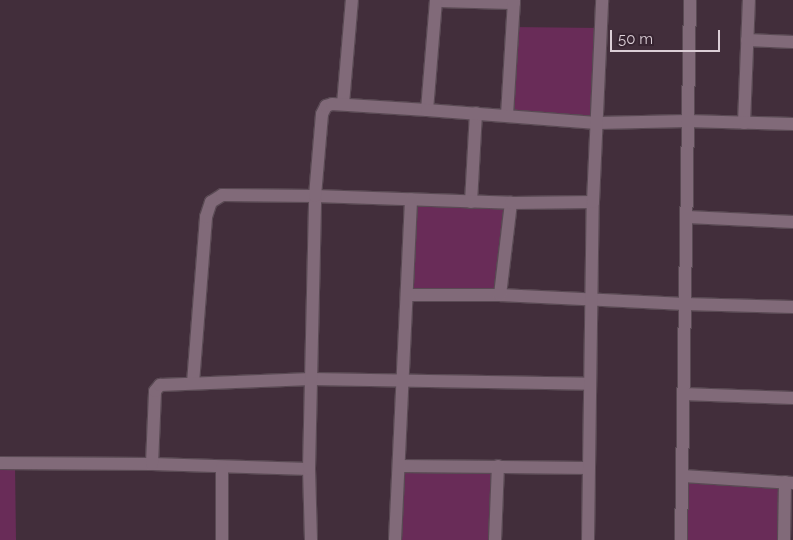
<!DOCTYPE html>
<html>
<head>
<meta charset="utf-8">
<style>
	body { margin:0 }
	#map { position:relative; width:793px; height:540px; overflow:hidden; background:#422e3b; font-family:Raleway,sans-serif }
	div>[style] { position:absolute }
	.green>* { inset:0; background:#692c58 }
	.roads { filter:drop-shadow(1px 0 #5a4a54) drop-shadow(-1px 0 #5a4a54) drop-shadow(0 1px #5a4a54) drop-shadow(0 -1px #5a4a54) }
	.street>* { height:12px; margin:-6px; padding:0 6px; transform-origin:6px; border-radius:6px; background:#816a79 }
	span { translate:-50% -50%; white-space:nowrap; text-align:center; line-height:1.15; -webkit-text-stroke:4.5px #372431; paint-order:stroke }
	.scale { position:absolute; left:610px; top:30px; width:110px; height:22px; box-sizing:border-box; border:2px solid #dbced6; border-top:0; padding-left:6px; font-size:15px; line-height:18px; white-space:nowrap; color:#dbced6; -webkit-text-stroke:4px #372431; paint-order:stroke }
</style>
</head>
<body>
<div id="map">
	<div class="green">
		<div style="clip-path:polygon(512px 27px,601px 28px,597px 123px,507px 115px)"></div>
		<div style="clip-path:polygon(411px 199px,511px 203px,500px 295px,407px 295px)"></div>
		<div style="clip-path:polygon(0 463px,15px 464px,16px 540px,0 540px)"></div>
		<div style="clip-path:polygon(400px 466px,498px 466px,495px 540px,395px 540px)"></div>
		<div style="clip-path:polygon(683px 476px,785px 482px,784px 540px,681px 540px)"></div>
	</div>
	<div class="roads">
		<div class="street">
			<div style="left:436px;top:1px;width:78px;rotate:1.5deg"></div>
			<div style="left:747px;top:40px;width:46px;rotate:2.5deg"></div>
			<div style="left:343px;top:104px;width:104px;rotate:-85.1deg"></div>
			<div style="left:427px;top:110px;width:110px;rotate:-85.3deg"></div>
			<div style="left:507px;top:115px;width:115px;rotate:-86.5deg"></div>
			<div style="left:744px;top:123px;width:123px;rotate:-87.7deg"></div>
			<div style="left:471px;top:202px;width:89px;rotate:-86.8deg"></div>
			<div style="left:688px;top:217px;width:105px;rotate:2.7deg"></div>
			<div style="left:407px;top:295px;width:93px"></div>
			<div style="left:500px;top:295px;width:185px;rotate:2.8deg"></div>
			<div style="left:685px;top:304px;width:108px;rotate:1.6deg"></div>
			<div style="left:500px;top:295px;width:93px;rotate:-83.2deg"></div>
			<div style="left:193px;top:383px;width:167px;rotate:-85.5deg"></div>
			<div style="left:206px;top:217px;width:16px;rotate:-72deg"></div>
			<div style="left:211px;top:202px;width:13px;rotate:-32deg"></div>
			<div style="left:222px;top:195px;width:93px;rotate:0.6deg"></div>
			<div style="left:315px;top:196px;width:196px;rotate:2deg"></div>
			<div style="left:511px;top:203px;width:82px;rotate:-0.7deg"></div>
			<div style="left:683px;top:394px;width:110px;rotate:2.1deg"></div>
			<div style="left:0;top:463px;width:152px;rotate:0.4deg"></div>
			<div style="left:152px;top:464px;width:157px;rotate:1.8deg"></div>
			<div style="left:152px;top:464px;width:73px;rotate:-87.6deg"></div>
			<div style="left:155px;top:391px;width:8px;rotate:-50deg"></div>
			<div style="left:160px;top:385px;width:151px;rotate:-2.3deg"></div>
			<div style="left:311px;top:379px;width:279px;rotate:1deg"></div>
			<div style="left:400px;top:466px;width:188px;rotate:0.6deg"></div>
			<div style="left:683px;top:476px;width:110px;rotate:3.6deg"></div>
			<div style="left:222px;top:540px;width:73px;rotate:-90deg"></div>
			<div style="left:311px;top:540px;width:71px;rotate:-91.6deg"></div>
			<div style="left:309px;top:469px;width:273px;rotate:-88.7deg"></div>
			<div style="left:315px;top:196px;width:82px;rotate:-85.1deg"></div>
			<div style="left:322px;top:114px;width:9px;rotate:-63deg"></div>
			<div style="left:326px;top:106px;width:6px;rotate:-18deg"></div>
			<div style="left:332px;top:104px;width:95px;rotate:3.6deg"></div>
			<div style="left:427px;top:110px;width:170px;rotate:4.4deg"></div>
			<div style="left:597px;top:123px;width:90px;rotate:-1.3deg"></div>
			<div style="left:687px;top:121px;width:106px;rotate:1.6deg"></div>
			<div style="left:395px;top:540px;width:341px;rotate:-87.3deg"></div>
			<div style="left:495px;top:540px;width:74px;rotate:-87.7deg"></div>
			<div style="left:588px;top:540px;width:338px;rotate:-89.2deg"></div>
			<div style="left:593px;top:202px;width:202px;rotate:-87.4deg"></div>
			<div style="left:681px;top:540px;width:540px;rotate:-89.05deg"></div>
			<div style="left:784px;top:540px;width:58px;rotate:-89deg"></div>
		</div>
	</div>
	<div class="scale">50 m</div>
</div>
</body>
</html>
